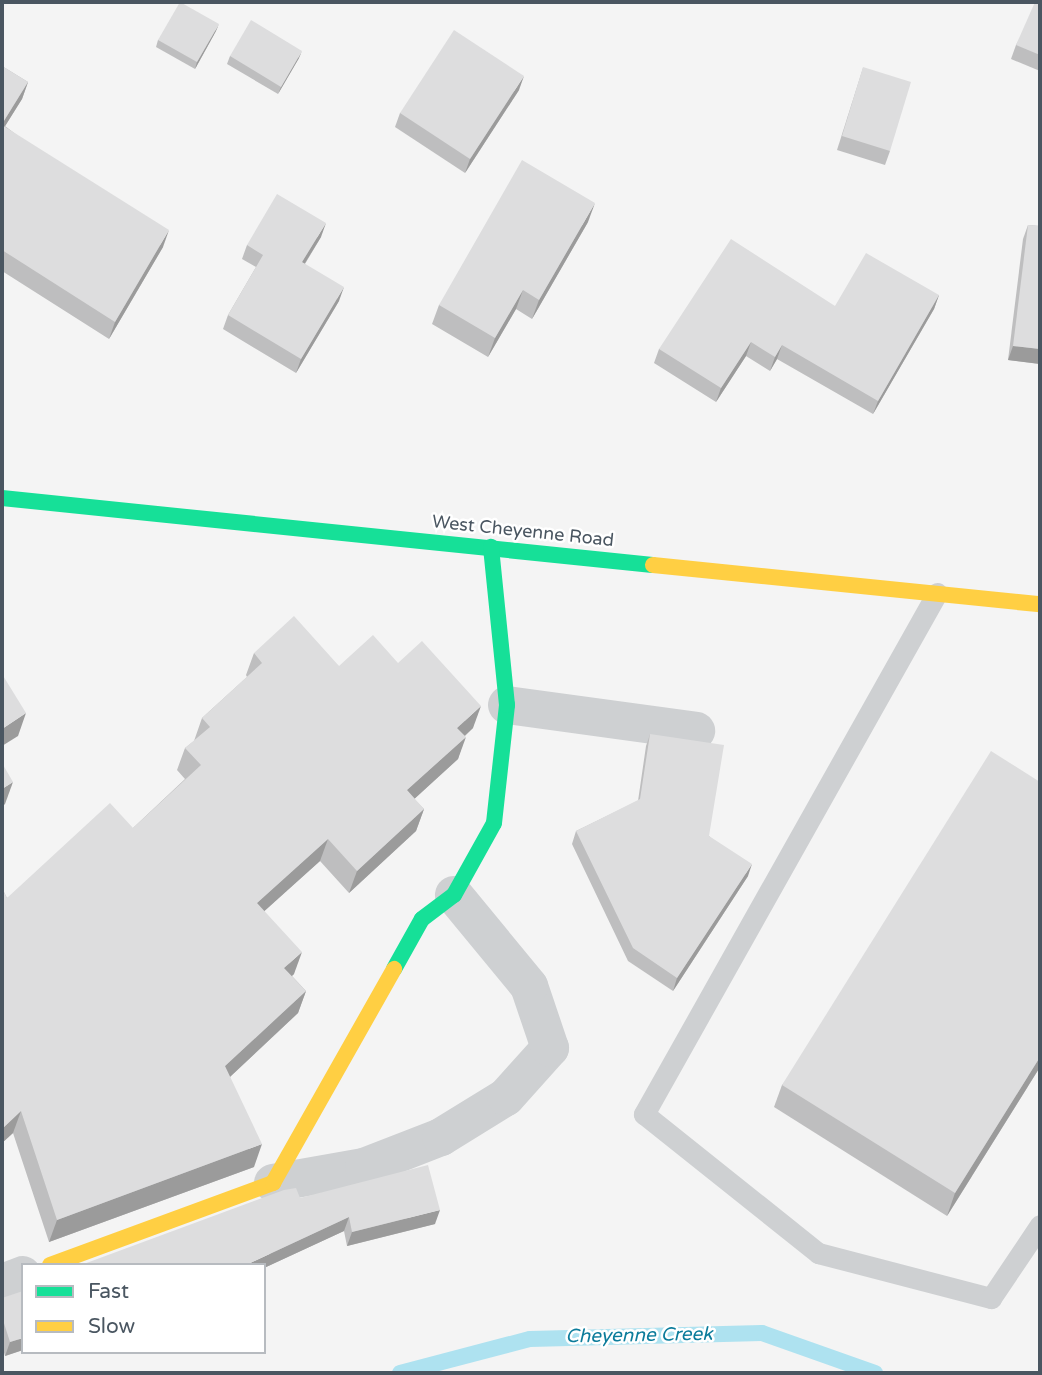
<!DOCTYPE html>
<html>
<head>
<meta charset="utf-8">
<style>
	body { margin:0 }
	#map { position:relative; width:1042px; height:1375px; overflow:hidden; background:#f4f4f4; font-family:"Varela Round",sans-serif }
	div>[style] { position:absolute }
	.stream>* { height:16px; margin:-8px; padding:0 8px; transform-origin:8px; border-radius:8px; background:#aee2f0 }
	.lane>* { height:21px; margin:-10.5px; padding:0 10.5px; transform-origin:10.5px; border-radius:10.5px; background:#ced0d2 }
	.street>* { height:38px; margin:-19px; padding:0 19px; transform-origin:19px; border-radius:19px; background:#ced0d2 }
	.fast>* { height:16px; margin:-8px; padding:0 8px; transform-origin:8px; border-radius:8px; background:#16e098 }
	.slow>* { height:16px; margin:-8px; padding:0 8px; transform-origin:8px; border-radius:8px; background:#ffcf43 }
	.wall>* { inset:0; background:#bebebf }
	.shaded-wall>* { inset:0; background:#9b9b9b }
	.building>* { inset:0; background:#ddddde }
	span { translate:-50% -50%; white-space:nowrap; text-align:center; line-height:1.15; -webkit-text-stroke:5px #fff; paint-order:stroke }
	.street-label { font-size:18px; color:#4a5661 }
	.water-label { font-size:19px; color:#0c7c9b; font-style:italic }
	.frame { position:absolute; inset:0; border:4px solid #4a5661; pointer-events:none }
	.legend { position:absolute; left:21px; top:1263px; width:245px; height:91px; box-sizing:border-box; background:#fff; border:2px solid #b7bbc0; margin:0; padding:9px 12px; list-style:none; font-size:21px; color:#4a5661 }
	.legend li { display:flex; align-items:center; gap:14px; height:35px }
	.legend b { width:35px; border:2px solid #b7bbc0 }
</style>
</head>
<body>
<div id="map">
	<div class="stream">
		<div style="left:400px;top:1373px;width:134px;rotate:-14.7deg"></div>
		<div style="left:530px;top:1339px;width:232px;rotate:-1.5deg"></div>
		<div style="left:762px;top:1333px;width:120px;rotate:19.5deg"></div>
	</div>
	<div class="lane">
		<div style="left:937px;top:593px;width:598px;rotate:119.35deg"></div>
		<div style="left:644px;top:1114px;width:223px;rotate:38.6deg"></div>
		<div style="left:818px;top:1253px;width:179px;rotate:14.6deg"></div>
		<div style="left:991px;top:1298px;width:88px;rotate:-56.1deg"></div>
	</div>
	<div class="street">
		<div style="left:507px;top:705px;width:191px;rotate:7.8deg"></div>
		<div style="left:273px;top:1183px;width:92px;rotate:-10deg"></div>
		<div style="left:364px;top:1167px;width:83px;rotate:-21.3deg"></div>
		<div style="left:441px;top:1137px;width:76px;rotate:-31.6deg"></div>
		<div style="left:506px;top:1097px;width:66px;rotate:-48.1deg"></div>
		<div style="left:550px;top:1048px;width:65px;rotate:-108.7deg"></div>
		<div style="left:529px;top:986px;width:118px;rotate:-129.5deg"></div>
		<div style="left:2px;top:1283px;width:22px;rotate:-21deg"></div>
	</div>
	<div class="fast">
		<div style="left:2px;top:498px;width:654px;rotate:5.88deg"></div>
		<div style="left:394px;top:969px;width:57px;rotate:-60.8deg"></div>
		<div style="left:422px;top:919px;width:40px;rotate:-37deg"></div>
		<div style="left:454px;top:895px;width:82px;rotate:-60.9deg"></div>
		<div style="left:494px;top:823px;width:119px;rotate:-83.7deg"></div>
		<div style="left:507px;top:705px;width:159px;rotate:-95.8deg"></div>
	</div>
	<div class="slow">
		<div style="left:653px;top:565px;width:389px;rotate:5.8deg"></div>
		<div style="left:50px;top:1265px;width:238px;rotate:-20.2deg"></div>
		<div style="left:273px;top:1183px;width:246px;rotate:-60.5deg"></div>
	</div>
	<div class="wall">
		<div style="clip-path:polygon(1040px 2px,1040px 71px,1011px 59px,1016px 45px)"></div>
		<div style="clip-path:polygon(216px 31px,195px 69px,156px 47px,158px 40px)"></div>
		<div style="clip-path:polygon(230px 56px,299px 58px,278px 94px,227px 64px)"></div>
		<div style="clip-path:polygon(2px 66px,28px 82px,22px 99px,5px 126px,163px 247px,109px 339px,2px 271px)"></div>
		<div style="clip-path:polygon(863px 68px,890px 151px,885px 165px,837px 150px)"></div>
		<div style="clip-path:polygon(519px 90px,465px 173px,395px 127px,400px 113px)"></div>
		<div style="clip-path:polygon(588px 222px,532px 319px,516px 309px,488px 357px,432px 324px,439px 305px)"></div>
		<div style="clip-path:polygon(1028px 225px,1040px 226px,1040px 364px,1008px 360px,1023px 239px)"></div>
		<div style="clip-path:polygon(321px 237px,305px 264px,339px 301px,296px 373px,223px 329px,228px 315px,256px 267px,242px 259px,247px 245px)"></div>
		<div style="clip-path:polygon(939px 295px,934px 309px,873px 414px,777px 359px,770px 371px,746px 356px,716px 402px,654px 363px,659px 349px,835px 306px)"></div>
		<div style="clip-path:polygon(254px 653px,339px 666px,398px 663px,473px 728px,465px 736px,458px 759px,414px 799px,424px 809px,416px 831px,349px 893px,320px 861px,264px 911px,294px 974px,292px 976px,306px 991px,298px 1013px,230px 1077px,254px 1167px,49px 1242px,13px 1133px,2px 1143px,2px 888px,7px 898px,133px 828px,185px 779px,177px 770px,185px 748px,194px 741px,202px 718px,247px 677px,246px 675px)"></div>
		<div style="clip-path:polygon(650px 734px,709px 836px,748px 876px,673px 991px,628px 961px,572px 844px,576px 831px,638px 801px,646px 746px)"></div>
		<div style="clip-path:polygon(1040px 782px,1040px 1067px,947px 1216px,774px 1107px,782px 1085px)"></div>
		<div style="clip-path:polygon(300px 1198px,435px 1224px,347px 1246px,344px 1231px,264px 1268px,264px 1265px)"></div>
		<div style="clip-path:polygon(2px 1298px,23px 1350px,5px 1356px,2px 1346px)"></div>
	</div>
	<div class="shaded-wall">
		<div style="clip-path:polygon(219px 24px,216px 31px,195px 69px,197px 62px)"></div>
		<div style="clip-path:polygon(302px 51px,299px 58px,278px 94px,281px 87px)"></div>
		<div style="clip-path:polygon(524px 76px,519px 90px,465px 173px,470px 159px)"></div>
		<div style="clip-path:polygon(28px 82px,22px 99px,2px 131px,2px 124px)"></div>
		<div style="clip-path:polygon(595px 203px,588px 222px,532px 319px,539px 300px)"></div>
		<div style="clip-path:polygon(326px 223px,321px 237px,297px 276px,302px 262px)"></div>
		<div style="clip-path:polygon(169px 230px,163px 247px,109px 339px,115px 322px)"></div>
		<div style="clip-path:polygon(344px 287px,339px 301px,296px 373px,301px 359px)"></div>
		<div style="clip-path:polygon(523px 290px,516px 309px,488px 357px,495px 338px)"></div>
		<div style="clip-path:polygon(939px 295px,934px 309px,873px 414px,878px 401px)"></div>
		<div style="clip-path:polygon(751px 342px,746px 356px,716px 402px,721px 388px)"></div>
		<div style="clip-path:polygon(782px 345px,777px 359px,770px 371px,775px 357px)"></div>
		<div style="clip-path:polygon(1013px 346px,1040px 349px,1040px 364px,1008px 360px)"></div>
		<div style="clip-path:polygon(481px 706px,473px 728px,449px 750px,457px 728px)"></div>
		<div style="clip-path:polygon(26px 713px,18px 736px,2px 746px,2px 729px)"></div>
		<div style="clip-path:polygon(466px 737px,458px 759px,399px 813px,407px 790px)"></div>
		<div style="clip-path:polygon(13px 782px,5px 804px,2px 807px,2px 789px)"></div>
		<div style="clip-path:polygon(424px 809px,416px 831px,349px 893px,357px 871px)"></div>
		<div style="clip-path:polygon(328px 839px,320px 861px,249px 925px,257px 903px)"></div>
		<div style="clip-path:polygon(752px 864px,748px 876px,673px 991px,677px 978px)"></div>
		<div style="clip-path:polygon(302px 952px,294px 974px,276px 990px,284px 968px)"></div>
		<div style="clip-path:polygon(306px 991px,298px 1013px,217px 1089px,225px 1066px)"></div>
		<div style="clip-path:polygon(1040px 1057px,1040px 1067px,947px 1216px,955px 1193px)"></div>
		<div style="clip-path:polygon(21px 1111px,13px 1133px,2px 1143px,2px 1129px)"></div>
		<div style="clip-path:polygon(262px 1144px,254px 1167px,49px 1242px,57px 1220px)"></div>
		<div style="clip-path:polygon(440px 1210px,435px 1224px,347px 1246px,352px 1232px)"></div>
		<div style="clip-path:polygon(349px 1217px,344px 1231px,264px 1268px,264px 1265px,246px 1265px)"></div>
		<div style="clip-path:polygon(23px 1338px,23px 1350px,5px 1356px,10px 1342px)"></div>
	</div>
	<div class="building">
		<div style="clip-path:polygon(180px 2px,219px 24px,197px 62px,158px 40px)"></div>
		<div style="clip-path:polygon(1035px 2px,1040px 2px,1040px 55px,1016px 45px)"></div>
		<div style="clip-path:polygon(251px 20px,302px 51px,281px 87px,230px 56px)"></div>
		<div style="clip-path:polygon(454px 30px,524px 76px,470px 159px,400px 113px)"></div>
		<div style="clip-path:polygon(2px 66px,28px 82px,2px 124px)"></div>
		<div style="clip-path:polygon(863px 67px,911px 82px,890px 151px,842px 136px)"></div>
		<div style="clip-path:polygon(2px 125px,169px 230px,115px 322px,2px 250px)"></div>
		<div style="clip-path:polygon(522px 160px,595px 203px,539px 300px,523px 290px,495px 338px,439px 305px)"></div>
		<div style="clip-path:polygon(277px 194px,326px 223px,302px 262px,344px 287px,301px 359px,228px 315px,263px 255px,247px 245px)"></div>
		<div style="clip-path:polygon(1028px 225px,1040px 226px,1040px 349px,1013px 346px)"></div>
		<div style="clip-path:polygon(731px 239px,835px 306px,866px 253px,939px 295px,878px 401px,782px 345px,775px 357px,751px 342px,721px 388px,659px 349px)"></div>
		<div style="clip-path:polygon(294px 616px,339px 666px,373px 635px,398px 663px,422px 641px,481px 706px,457px 728px,466px 737px,407px 790px,424px 809px,357px 871px,328px 839px,257px 903px,302px 952px,284px 968px,306px 991px,225px 1066px,262px 1144px,57px 1220px,21px 1111px,2px 1129px,2px 888px,7px 898px,110px 803px,133px 828px,201px 765px,185px 748px,210px 727px,202px 718px,262px 663px,254px 653px)"></div>
		<div style="clip-path:polygon(2px 674px,26px 713px,2px 729px)"></div>
		<div style="clip-path:polygon(650px 734px,724px 745px,709px 836px,752px 864px,677px 978px,633px 948px,576px 831px,640px 799px)"></div>
		<div style="clip-path:polygon(991px 751px,1040px 782px,1040px 1057px,955px 1193px,782px 1085px)"></div>
		<div style="clip-path:polygon(2px 763px,13px 782px,2px 789px)"></div>
		<div style="clip-path:polygon(428px 1165px,440px 1210px,352px 1232px,349px 1217px,246px 1265px,81px 1265px,284px 1190px,296px 1188px,300px 1198px)"></div>
		<div style="clip-path:polygon(23px 1291px,23px 1338px,10px 1342px,2px 1317px,2px 1298px)"></div>
	</div>
	<div class="street-label">
		<span style="left:523px;top:531px;rotate:6deg">West Cheyenne Road</span>
	</div>
	<div class="water-label">
		<span style="left:639px;top:1336px;rotate:-1deg">Cheyenne Creek</span>
	</div>
	<div class="frame"></div>
	<ul class="legend">
	<li><b style="height:9px;background:#16e098"></b>Fast</li>
	<li><b style="height:9px;background:#ffcf43"></b>Slow</li>
	</ul>
</div>
</body>
</html>
